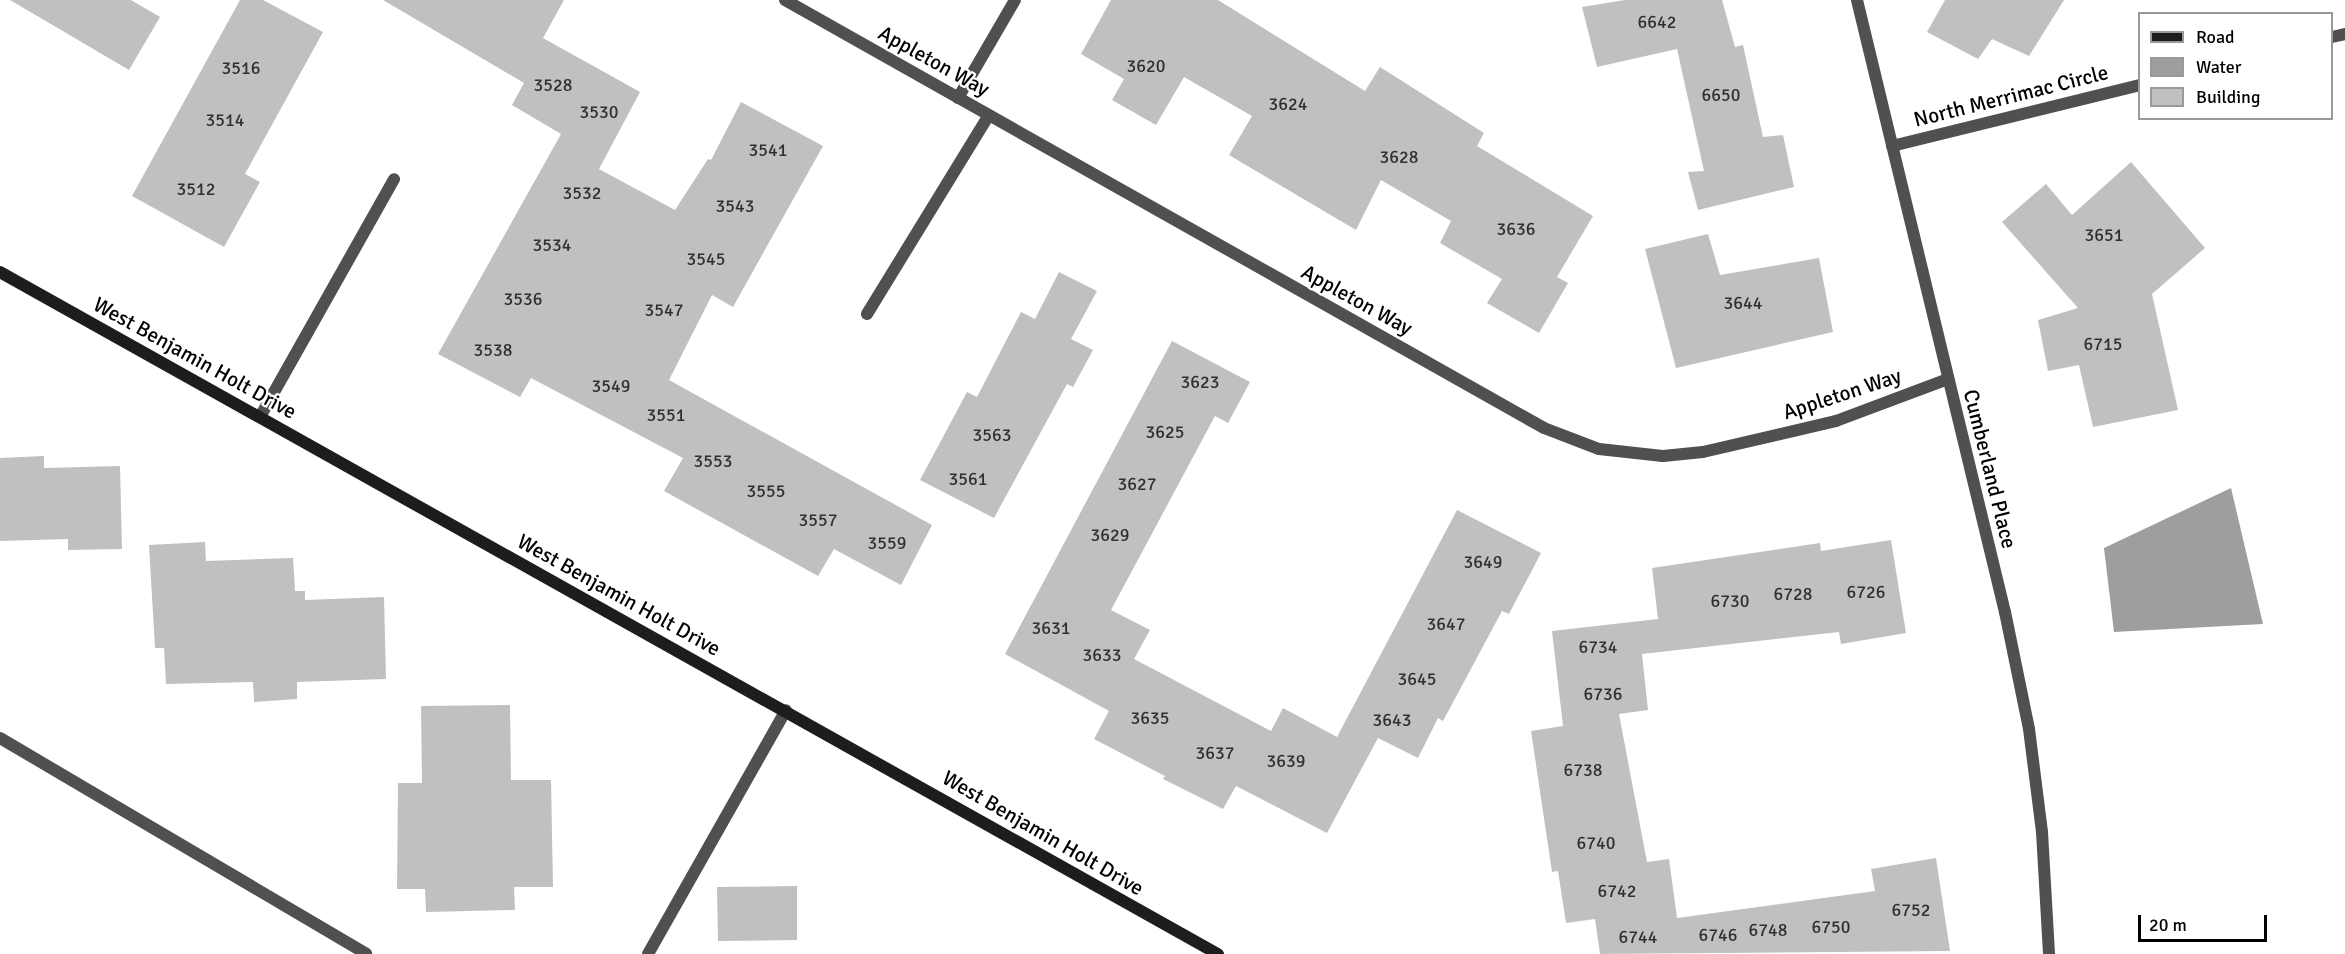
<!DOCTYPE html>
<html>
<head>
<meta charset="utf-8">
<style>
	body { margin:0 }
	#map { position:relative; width:2345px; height:954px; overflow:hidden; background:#fff; font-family:Signika,sans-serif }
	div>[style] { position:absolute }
	.water>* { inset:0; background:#9e9e9e }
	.building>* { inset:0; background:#c0c0c0 }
	.service>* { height:12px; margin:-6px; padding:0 6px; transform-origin:6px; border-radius:6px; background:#505050 }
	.minor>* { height:12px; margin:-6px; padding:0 6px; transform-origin:6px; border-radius:6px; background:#505050 }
	.tertiary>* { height:12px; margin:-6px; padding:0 6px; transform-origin:6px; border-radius:6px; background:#505050 }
	.secondary>* { height:12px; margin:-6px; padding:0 6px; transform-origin:6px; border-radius:6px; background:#1d1d1d }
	span { translate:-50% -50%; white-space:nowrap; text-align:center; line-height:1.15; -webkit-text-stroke:4.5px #fff; paint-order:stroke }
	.number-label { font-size:18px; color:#303030 }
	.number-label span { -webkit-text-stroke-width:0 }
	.street-label { font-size:21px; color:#000 }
	.legend { position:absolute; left:2138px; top:12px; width:195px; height:108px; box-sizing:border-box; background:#fff; border:2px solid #999; margin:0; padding:8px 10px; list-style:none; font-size:18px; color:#000 }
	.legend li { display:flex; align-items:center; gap:12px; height:30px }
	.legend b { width:30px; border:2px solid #999 }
	.scale { position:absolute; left:2138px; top:915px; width:129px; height:27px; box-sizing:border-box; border:3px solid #000; border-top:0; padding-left:8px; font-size:18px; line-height:21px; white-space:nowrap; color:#000; -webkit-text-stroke:4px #fff; paint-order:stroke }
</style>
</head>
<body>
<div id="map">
	<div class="water">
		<div style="clip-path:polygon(2231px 488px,2263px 624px,2114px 632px,2104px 548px)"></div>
	</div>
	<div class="building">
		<div style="clip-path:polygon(10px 0,131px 0,160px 17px,129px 70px)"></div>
		<div style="clip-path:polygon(240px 0,263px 0,323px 32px,245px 174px,260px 182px,224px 247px,132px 196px)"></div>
		<div style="clip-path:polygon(383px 0,564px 0,543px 38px,640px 92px,599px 169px,675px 210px,708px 159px,711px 160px,741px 102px,823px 146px,733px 307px,712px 295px,669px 380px,932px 525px,901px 585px,834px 549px,818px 576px,664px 491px,683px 458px,531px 378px,520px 397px,438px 354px,561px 134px,512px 105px,524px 83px)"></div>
		<div style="clip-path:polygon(1111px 0,1218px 0,1365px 91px,1380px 67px,1484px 133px,1477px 146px,1593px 216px,1557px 277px,1568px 283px,1539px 333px,1487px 303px,1502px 279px,1440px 243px,1451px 221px,1381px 180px,1356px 230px,1229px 155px,1252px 116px,1184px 77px,1156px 125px,1112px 100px,1124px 79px,1081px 54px)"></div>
		<div style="clip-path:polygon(1625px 0,1722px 0,1735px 47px,1743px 45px,1763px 137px,1783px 135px,1794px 187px,1698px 210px,1688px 172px,1704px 171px,1677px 49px,1597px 67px,1582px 7px)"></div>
		<div style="clip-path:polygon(1945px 0,2064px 0,2029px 56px,1992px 39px,1978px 59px,1927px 32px)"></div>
		<div style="clip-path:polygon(2131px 162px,2205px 248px,2152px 294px,2178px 410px,2093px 427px,2079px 365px,2048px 371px,2038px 320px,2078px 308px,2002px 222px,2046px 184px,2072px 215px)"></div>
		<div style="clip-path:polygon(1708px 234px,1720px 275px,1819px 258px,1833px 332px,1676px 368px,1645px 249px)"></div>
		<div style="clip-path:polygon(1059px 272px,1097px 291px,1071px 339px,1093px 350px,1073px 387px,1067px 384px,994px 518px,920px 480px,967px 392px,977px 397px,1021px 312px,1035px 319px)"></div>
		<div style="clip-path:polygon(1172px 341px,1250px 382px,1228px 423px,1215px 416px,1111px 610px,1150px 630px,1134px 659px,1271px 731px,1283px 708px,1337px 737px,1457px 510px,1541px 553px,1509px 614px,1502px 611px,1443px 721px,1438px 718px,1418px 758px,1378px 738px,1327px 833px,1236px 786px,1223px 809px,1163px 779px,1165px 776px,1094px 739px,1109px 711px,1005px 654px)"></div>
		<div style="clip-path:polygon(44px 456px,44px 468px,120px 466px,122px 549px,68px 550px,68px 539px,0 541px,0 458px)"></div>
		<div style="clip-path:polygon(1891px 540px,1906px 633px,1841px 644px,1839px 632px,1642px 654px,1648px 710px,1619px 714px,1647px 862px,1669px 859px,1677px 918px,1875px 891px,1871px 869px,1936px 858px,1950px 951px,1600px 954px,1595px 919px,1566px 923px,1558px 871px,1552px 872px,1531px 731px,1563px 726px,1552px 631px,1658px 619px,1652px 568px,1820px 543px,1821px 551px)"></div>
		<div style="clip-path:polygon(205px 542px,206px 561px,293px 558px,295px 591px,305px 591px,305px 600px,384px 597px,386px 679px,297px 682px,297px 699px,254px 702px,253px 682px,166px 684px,164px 648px,155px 648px,149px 545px)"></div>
		<div style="clip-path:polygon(510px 705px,511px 780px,551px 780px,553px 887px,514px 887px,515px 910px,426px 912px,425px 889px,397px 889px,398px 783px,422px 783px,421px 706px)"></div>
		<div style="clip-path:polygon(797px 886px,797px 940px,718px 941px,717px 887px)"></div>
	</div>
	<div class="service">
		<div style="left:867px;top:314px;width:233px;rotate:-58.5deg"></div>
		<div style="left:260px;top:417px;width:273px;rotate:-60.6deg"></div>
	</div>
	<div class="minor">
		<div style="left:785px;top:0;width:871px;rotate:29.42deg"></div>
		<div style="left:1544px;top:428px;width:59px;rotate:20.9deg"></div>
		<div style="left:1599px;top:449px;width:64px;rotate:6.2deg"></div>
		<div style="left:1663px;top:456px;width:40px;rotate:-5.7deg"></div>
		<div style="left:1703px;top:452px;width:137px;rotate:-13.1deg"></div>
		<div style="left:1836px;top:421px;width:120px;rotate:-20.6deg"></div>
		<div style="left:2332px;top:37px;width:13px;rotate:-13deg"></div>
		<div style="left:958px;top:98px;width:113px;rotate:-59.8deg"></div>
		<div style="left:1892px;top:146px;width:255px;rotate:-13.8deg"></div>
		<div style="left:0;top:738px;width:425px;rotate:30.5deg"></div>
		<div style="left:648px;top:954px;width:280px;rotate:-60.5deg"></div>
	</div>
	<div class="tertiary">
		<div style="left:1857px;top:0;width:630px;rotate:76.41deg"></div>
		<div style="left:2005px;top:612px;width:119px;rotate:78.4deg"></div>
		<div style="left:2029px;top:729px;width:104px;rotate:82.8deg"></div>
		<div style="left:2042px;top:832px;width:122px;rotate:86.7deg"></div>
	</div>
	<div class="secondary">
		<div style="left:0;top:272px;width:1396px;rotate:29.25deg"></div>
	</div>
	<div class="number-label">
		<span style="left:1657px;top:22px">6642</span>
		<span style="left:1146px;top:66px">3620</span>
		<span style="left:241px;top:68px">3516</span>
		<span style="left:553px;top:85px">3528</span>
		<span style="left:1721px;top:95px">6650</span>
		<span style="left:1288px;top:104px">3624</span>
		<span style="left:599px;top:112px">3530</span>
		<span style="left:225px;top:120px">3514</span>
		<span style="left:768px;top:150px">3541</span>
		<span style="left:1399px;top:157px">3628</span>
		<span style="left:196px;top:189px">3512</span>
		<span style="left:582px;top:193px">3532</span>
		<span style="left:735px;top:206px">3543</span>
		<span style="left:1516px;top:229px">3636</span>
		<span style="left:2104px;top:235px">3651</span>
		<span style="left:552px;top:245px">3534</span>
		<span style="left:706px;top:259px">3545</span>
		<span style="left:523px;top:299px">3536</span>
		<span style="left:1743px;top:303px">3644</span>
		<span style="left:664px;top:310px">3547</span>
		<span style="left:2103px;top:344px">6715</span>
		<span style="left:493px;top:350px">3538</span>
		<span style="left:1200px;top:382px">3623</span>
		<span style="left:611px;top:386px">3549</span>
		<span style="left:666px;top:415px">3551</span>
		<span style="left:1165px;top:432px">3625</span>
		<span style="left:992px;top:435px">3563</span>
		<span style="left:713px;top:461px">3553</span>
		<span style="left:968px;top:479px">3561</span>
		<span style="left:1137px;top:484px">3627</span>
		<span style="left:766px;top:491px">3555</span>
		<span style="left:818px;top:520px">3557</span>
		<span style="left:1110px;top:535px">3629</span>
		<span style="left:887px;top:543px">3559</span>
		<span style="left:1483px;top:562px">3649</span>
		<span style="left:1866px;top:592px">6726</span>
		<span style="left:1793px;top:594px">6728</span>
		<span style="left:1730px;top:601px">6730</span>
		<span style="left:1446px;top:624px">3647</span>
		<span style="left:1051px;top:628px">3631</span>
		<span style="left:1598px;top:647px">6734</span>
		<span style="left:1102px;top:655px">3633</span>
		<span style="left:1417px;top:679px">3645</span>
		<span style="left:1603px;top:694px">6736</span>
		<span style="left:1150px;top:718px">3635</span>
		<span style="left:1392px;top:720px">3643</span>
		<span style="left:1215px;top:753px">3637</span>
		<span style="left:1286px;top:761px">3639</span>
		<span style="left:1583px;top:770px">6738</span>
		<span style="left:1596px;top:843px">6740</span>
		<span style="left:1617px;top:891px">6742</span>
		<span style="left:1911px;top:910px">6752</span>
		<span style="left:1831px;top:927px">6750</span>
		<span style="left:1768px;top:930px">6748</span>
		<span style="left:1718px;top:935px">6746</span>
		<span style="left:1638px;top:937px">6744</span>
	</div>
	<div class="street-label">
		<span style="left:934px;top:61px;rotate:29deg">Appleton Way</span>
		<span style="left:2011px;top:96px;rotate:-14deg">North Merrimac Circle</span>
		<span style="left:1357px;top:300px;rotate:29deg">Appleton Way</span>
		<span style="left:195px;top:358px;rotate:29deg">West Benjamin Holt Drive</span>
		<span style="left:1842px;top:394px;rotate:-18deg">Appleton Way</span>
		<span style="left:1990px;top:469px;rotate:76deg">Cumberland Place</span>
		<span style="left:619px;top:595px;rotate:29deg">West Benjamin Holt Drive</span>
		<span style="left:1043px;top:833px;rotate:30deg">West Benjamin Holt Drive</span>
	</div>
	<ul class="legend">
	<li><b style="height:8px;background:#1d1d1d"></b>Road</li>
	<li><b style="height:16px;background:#9e9e9e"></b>Water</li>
	<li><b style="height:16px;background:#c0c0c0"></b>Building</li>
	</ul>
	<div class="scale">20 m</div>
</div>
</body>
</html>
